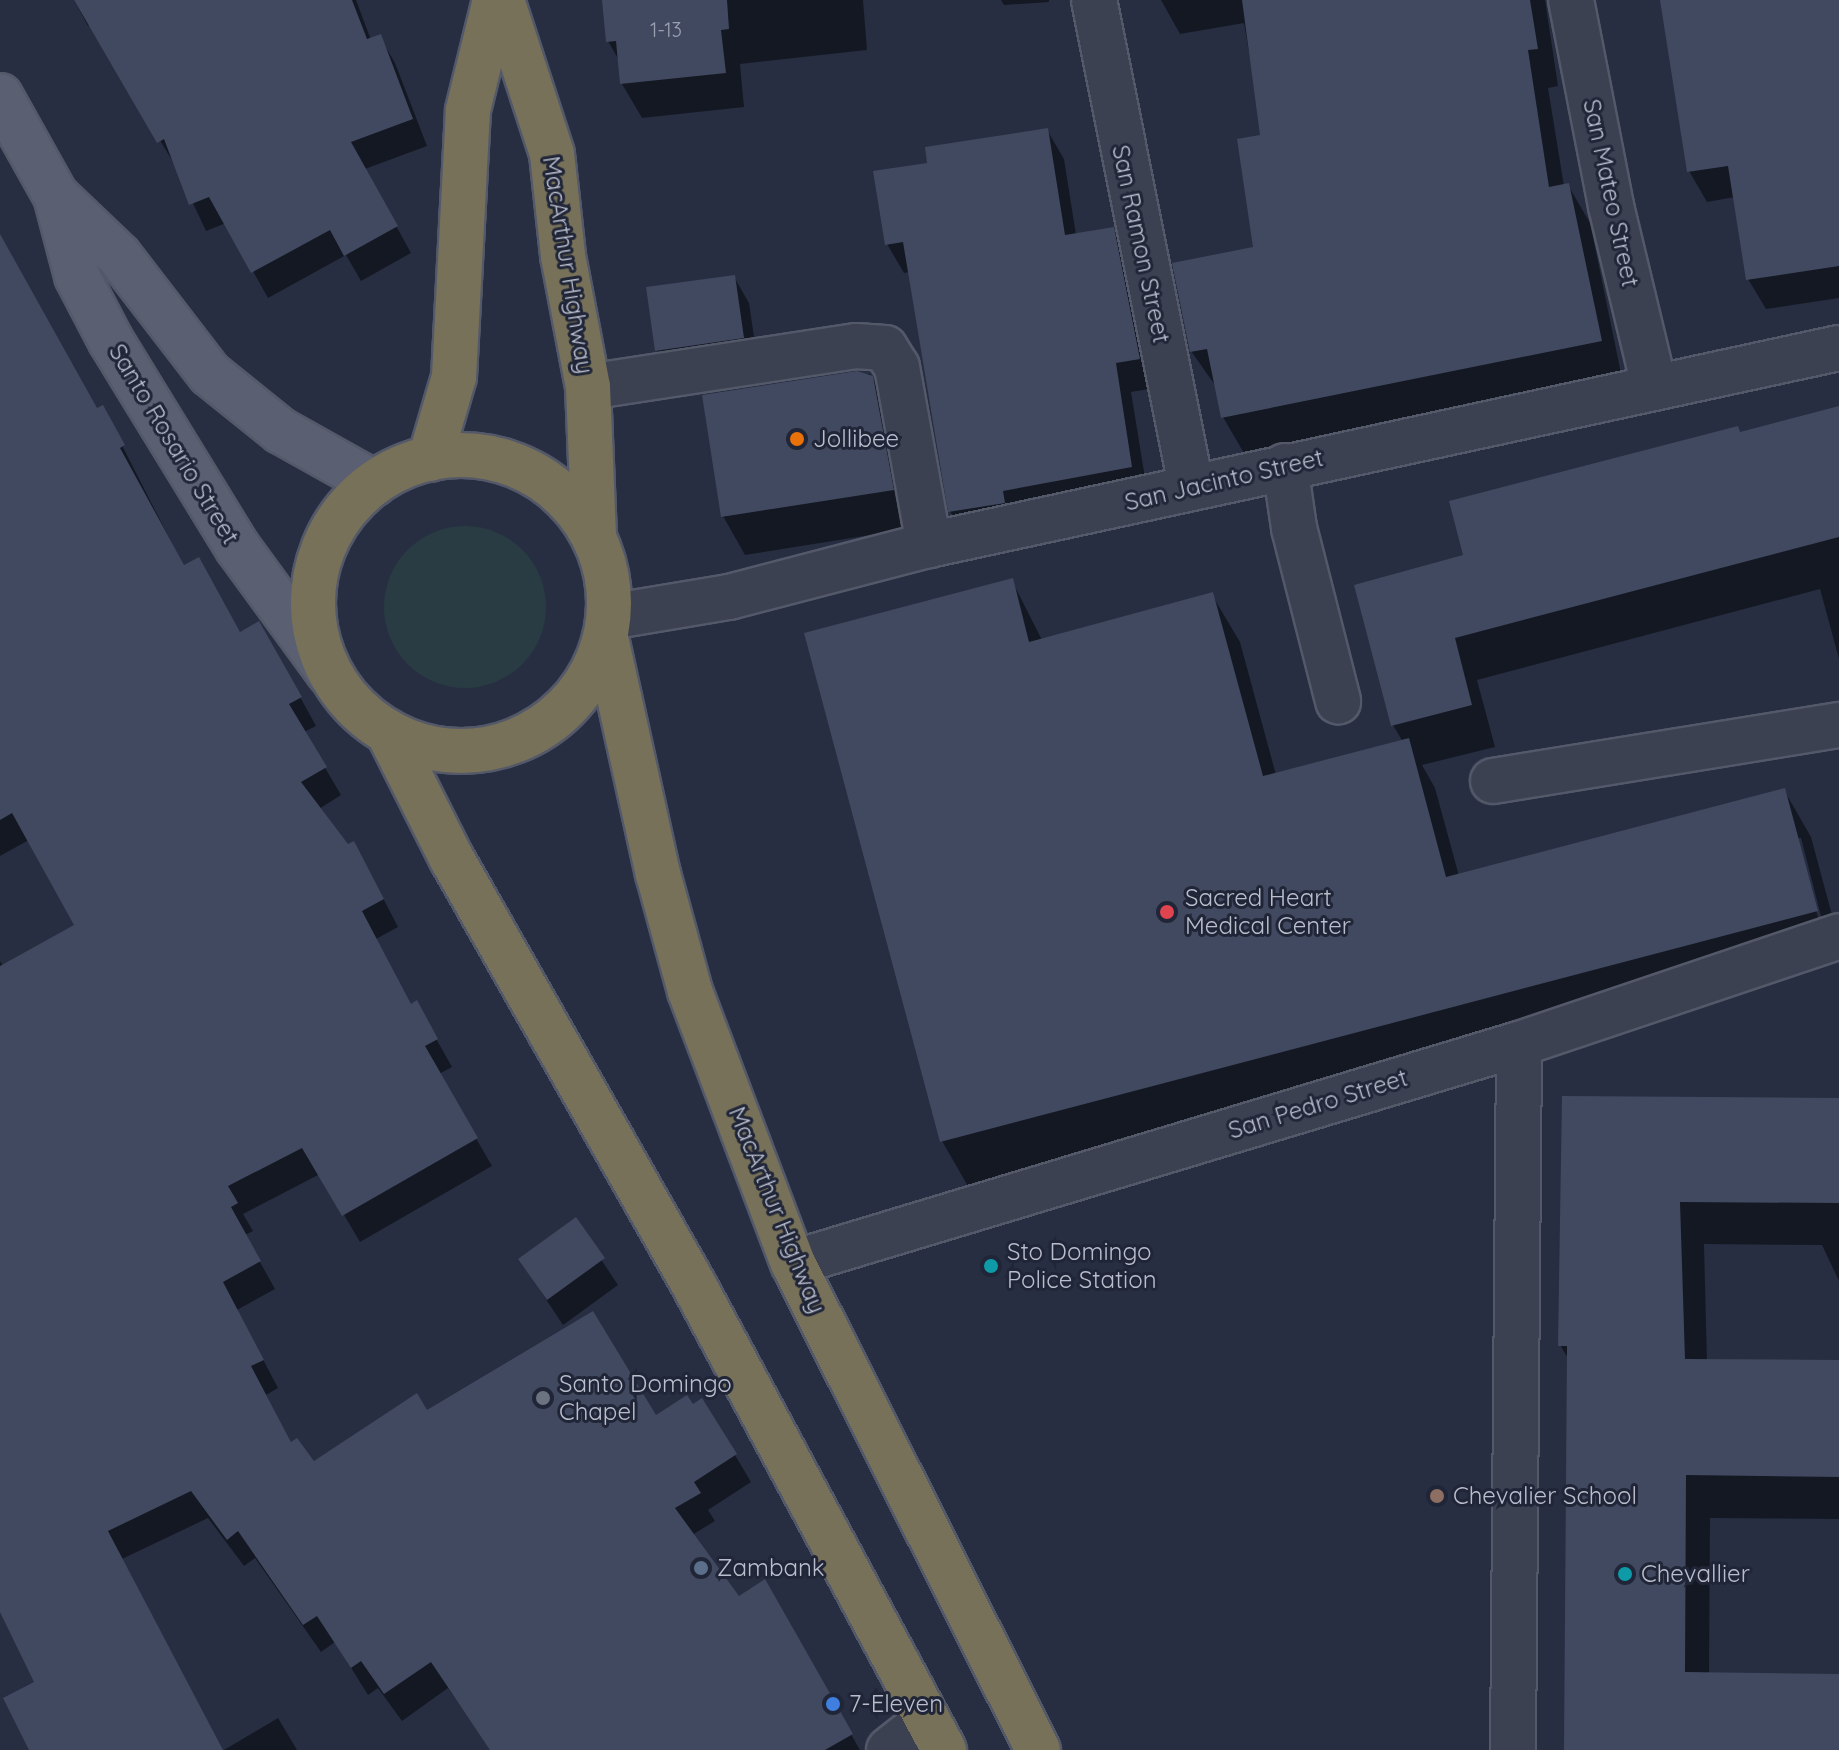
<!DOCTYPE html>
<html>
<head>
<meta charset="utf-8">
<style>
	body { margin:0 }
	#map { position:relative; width:1839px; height:1750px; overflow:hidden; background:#272e42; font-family:Quicksand,sans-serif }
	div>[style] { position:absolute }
	.green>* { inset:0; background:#293c43 }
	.round { border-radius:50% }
	.shadow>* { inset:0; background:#0007 }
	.building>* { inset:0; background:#414960 }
	.roads { filter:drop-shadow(2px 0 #545969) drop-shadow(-2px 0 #545969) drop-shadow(0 2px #545969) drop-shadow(0 -2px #545969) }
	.minor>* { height:44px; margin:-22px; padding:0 22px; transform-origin:22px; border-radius:22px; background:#3c4152 }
	.major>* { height:44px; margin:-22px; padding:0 22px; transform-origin:22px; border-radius:22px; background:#5a6072 }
	.highway>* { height:44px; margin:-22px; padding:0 22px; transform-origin:22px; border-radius:22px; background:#787159 }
	.highway>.ring { margin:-22px; padding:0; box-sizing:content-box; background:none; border:44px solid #787159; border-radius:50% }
	.dots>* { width:22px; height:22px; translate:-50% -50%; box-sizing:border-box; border:4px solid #202637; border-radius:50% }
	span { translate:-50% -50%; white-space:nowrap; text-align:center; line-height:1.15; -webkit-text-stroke:6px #202637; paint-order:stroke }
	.number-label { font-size:20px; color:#9ba0b1 }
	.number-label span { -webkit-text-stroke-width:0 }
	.street-label { font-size:24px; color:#b9bdcc }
	.poi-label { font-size:24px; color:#b9bdcc }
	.left { translate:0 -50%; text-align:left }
</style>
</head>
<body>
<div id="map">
	<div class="green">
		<div class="round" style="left:384px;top:526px;width:162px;height:162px"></div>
	</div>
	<div class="shadow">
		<div style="clip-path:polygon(74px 0,356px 0,371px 40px,380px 37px,395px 63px,427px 146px,365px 169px,411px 253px,361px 281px,346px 255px,268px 298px,226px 223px,206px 231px,176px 167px,116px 67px,103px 18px,88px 26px)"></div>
		<div style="clip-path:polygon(604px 0,863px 0,867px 50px,740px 64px,744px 107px,642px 118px,622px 84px,620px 62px,608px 41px)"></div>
		<div style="clip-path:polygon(1001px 0,1049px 0,1049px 2px,1004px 5px)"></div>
		<div style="clip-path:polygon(1161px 0,1545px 0,1558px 86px,1548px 88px,1564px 186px,1568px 185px,1590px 223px,1622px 378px,1245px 455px,1223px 417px,1217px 388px,1191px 351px,1256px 248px,1263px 136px,1244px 23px,1180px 34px)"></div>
		<div style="clip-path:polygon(1839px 0,1839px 298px,1766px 309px,1748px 279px,1735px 197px,1707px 202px,1689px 171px)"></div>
		<div style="clip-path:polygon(1047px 130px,1064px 159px,1076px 235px,1113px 230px,1129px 258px,1155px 388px,1131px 392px,1148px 496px,967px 540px,950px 511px,910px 272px,904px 273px,887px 244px,930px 164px)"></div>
		<div style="clip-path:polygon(0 256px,97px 411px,103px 408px,184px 567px,240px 634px,275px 651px,316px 726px,304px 732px,341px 795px,319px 809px,369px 871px,398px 927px,376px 939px,411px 1006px,416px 1003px,452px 1067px,439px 1074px,492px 1166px,360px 1242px,320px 1174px,243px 1214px,253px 1231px,245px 1235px,275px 1289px,237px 1310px,278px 1388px,266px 1395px,292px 1444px,313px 1464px,426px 1412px,655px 1417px,735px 1455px,751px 1482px,708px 1510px,715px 1521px,692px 1535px,738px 1598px,764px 1581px,860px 1750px,492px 1750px,448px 1688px,402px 1721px,378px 1688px,368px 1695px,335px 1642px,321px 1652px,255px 1558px,244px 1566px,208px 1518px,122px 1559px,222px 1750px,32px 1750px,36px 1683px,0 1607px,0 961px,3px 966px,77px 926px,29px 840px,0 856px)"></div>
		<div style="clip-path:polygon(734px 277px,749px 303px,758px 364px,672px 376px,657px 350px)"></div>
		<div style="clip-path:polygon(870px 374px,892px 413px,914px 528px,745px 555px,723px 516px,704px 397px)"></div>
		<div style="clip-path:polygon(evenodd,1839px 408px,1839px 659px,1820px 589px,1477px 680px,1495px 747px,1422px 765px,1435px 788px,1459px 876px,1784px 790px,1811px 837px,1839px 941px,1839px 960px,969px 1188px,942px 1141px,1012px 581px,1042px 640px,1212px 595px,1240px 642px,1276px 775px,1403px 742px,1393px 725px,1465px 557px,1740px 434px,1839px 408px,1796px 838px,1801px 838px,1822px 920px,1819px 921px,1796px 838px)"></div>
		<div style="clip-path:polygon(1564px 1098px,1839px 1100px,1839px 1281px,1822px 1245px,1704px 1244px,1707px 1361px,1839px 1362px,1839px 1519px,1710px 1518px,1709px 1675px,1839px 1676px,1839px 1750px,1566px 1750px,1569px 1360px,1560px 1345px)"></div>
		<div style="clip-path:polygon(575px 1220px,618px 1285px,563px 1325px,520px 1260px)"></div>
		<div style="clip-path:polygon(278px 1718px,297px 1750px,224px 1750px)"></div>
	</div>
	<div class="building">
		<div style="clip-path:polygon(74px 0,352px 0,367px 39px,381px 34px,413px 119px,351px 142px,398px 226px,344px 256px,330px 230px,251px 273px,209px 197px,189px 205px,164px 139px,157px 143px)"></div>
		<div style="clip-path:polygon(602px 0,727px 0,729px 29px,721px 30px,726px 73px,620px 84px,616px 41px,606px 42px)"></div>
		<div style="clip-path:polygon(1242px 0,1530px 0,1538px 49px,1528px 50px,1549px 187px,1569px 183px,1602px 341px,1221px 418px,1207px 349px,1190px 352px,1172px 263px,1253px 247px,1237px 139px,1260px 135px)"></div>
		<div style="clip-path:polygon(1660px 0,1839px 0,1839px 266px,1746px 280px,1728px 166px,1687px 172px)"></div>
		<div style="clip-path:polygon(1048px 128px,1065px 235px,1114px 227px,1140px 359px,1116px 363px,1132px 467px,1003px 491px,1005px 503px,948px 512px,903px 242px,885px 245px,873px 171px,927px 163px,925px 147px)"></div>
		<div style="clip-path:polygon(0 234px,97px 408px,103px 405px,125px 445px,120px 448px,184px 565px,199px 557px,240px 632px,259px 621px,302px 697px,289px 704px,327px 767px,301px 782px,348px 844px,354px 841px,384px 899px,362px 911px,411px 1004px,417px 1000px,438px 1039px,425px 1046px,478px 1138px,342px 1216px,302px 1148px,228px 1186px,238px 1203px,231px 1207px,261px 1261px,223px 1282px,264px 1360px,251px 1366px,291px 1442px,297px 1438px,314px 1461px,417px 1393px,427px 1410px,593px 1311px,656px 1415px,687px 1395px,693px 1404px,702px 1398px,737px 1454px,694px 1482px,701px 1493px,675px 1508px,739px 1596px,765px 1579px,853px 1734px,825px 1750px,490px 1750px,431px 1662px,384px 1694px,361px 1661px,351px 1668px,317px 1616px,303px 1625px,238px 1531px,227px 1540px,191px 1491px,108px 1531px,223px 1750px,29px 1750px,3px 1698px,34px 1682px,0 1612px,0 966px,74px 925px,12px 813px,0 820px)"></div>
		<div style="clip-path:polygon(735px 275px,744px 338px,655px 351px,646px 287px)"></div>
		<div style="clip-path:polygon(857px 371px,873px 376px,894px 490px,721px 517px,702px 395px)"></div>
		<div style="clip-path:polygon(1839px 406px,1839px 537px,1455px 638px,1472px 705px,1391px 726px,1354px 585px,1463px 555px,1449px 501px,1738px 426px,1740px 432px)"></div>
		<div style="clip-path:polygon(1013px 578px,1029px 642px,1213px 592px,1263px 776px,1409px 738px,1446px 877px,1785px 788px,1818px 911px,940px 1142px,804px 633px)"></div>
		<div style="clip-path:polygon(1562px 1096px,1839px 1098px,1839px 1203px,1680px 1202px,1685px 1359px,1839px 1360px,1839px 1477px,1686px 1475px,1685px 1672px,1839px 1674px,1839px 1750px,1564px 1750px,1567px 1346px,1558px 1346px)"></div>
		<div style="clip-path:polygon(576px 1217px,605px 1258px,547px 1300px,518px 1259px)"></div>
	</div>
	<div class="roads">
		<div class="minor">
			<div style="left:1094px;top:0;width:497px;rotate:78.7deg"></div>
			<div style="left:1571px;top:0;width:210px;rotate:79deg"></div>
			<div style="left:1611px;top:206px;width:184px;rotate:76.5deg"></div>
			<div style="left:588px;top:387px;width:271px;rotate:-8.7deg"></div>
			<div style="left:856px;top:346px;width:29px;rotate:4deg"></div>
			<div style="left:885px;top:348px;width:22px;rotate:58deg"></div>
			<div style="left:897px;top:367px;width:181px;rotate:79.8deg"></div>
			<div style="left:1285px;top:466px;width:63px;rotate:81.7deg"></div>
			<div style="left:1294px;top:528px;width:179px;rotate:75.7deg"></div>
			<div style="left:609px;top:617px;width:122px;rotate:-9.5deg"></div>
			<div style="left:729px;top:597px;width:207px;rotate:-14.6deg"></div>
			<div style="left:929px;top:545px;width:931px;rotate:-12.22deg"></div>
			<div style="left:1493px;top:781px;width:351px;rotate:-9.2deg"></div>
			<div style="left:793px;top:1263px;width:758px;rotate:-16.79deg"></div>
			<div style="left:1519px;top:1044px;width:338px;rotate:-18.6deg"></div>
			<div style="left:889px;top:1750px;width:48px;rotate:-38.3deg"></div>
			<div style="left:1513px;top:1750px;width:706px;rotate:-89.51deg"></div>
		</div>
		<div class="major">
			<div style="left:0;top:96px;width:115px;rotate:60.8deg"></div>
			<div style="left:56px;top:196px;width:83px;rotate:75.3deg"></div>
			<div style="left:77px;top:276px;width:73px;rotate:62.4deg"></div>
			<div style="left:111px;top:341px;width:243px;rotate:58.5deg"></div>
			<div style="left:238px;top:548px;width:155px;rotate:53.9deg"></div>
			<div style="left:56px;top:196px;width:87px;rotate:43.6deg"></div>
			<div style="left:119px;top:256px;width:149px;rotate:52.4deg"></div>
			<div style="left:210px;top:374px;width:91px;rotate:38.8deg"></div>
			<div style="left:281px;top:431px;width:107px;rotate:29.2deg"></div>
		</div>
		<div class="highway">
			<div style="left:502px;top:0;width:162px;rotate:72deg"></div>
			<div style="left:552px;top:154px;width:103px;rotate:83.8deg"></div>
			<div style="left:563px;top:256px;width:133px;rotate:79.2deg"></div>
			<div style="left:588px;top:387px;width:151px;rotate:87.7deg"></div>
			<div class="ring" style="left:313px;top:455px;width:252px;height:252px"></div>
			<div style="left:430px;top:459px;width:85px;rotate:-73.7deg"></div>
			<div style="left:454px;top:377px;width:267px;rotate:-87deg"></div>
			<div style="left:468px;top:110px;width:113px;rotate:-76.2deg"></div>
			<div style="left:606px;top:638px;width:242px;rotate:77.6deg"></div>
			<div style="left:658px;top:874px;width:121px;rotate:74.7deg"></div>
			<div style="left:690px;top:991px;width:291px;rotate:69.3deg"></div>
			<div style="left:793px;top:1263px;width:545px;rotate:63.29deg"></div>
			<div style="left:388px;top:732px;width:142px;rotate:63.3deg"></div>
			<div style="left:452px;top:859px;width:492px;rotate:60.4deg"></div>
			<div style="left:695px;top:1287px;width:526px;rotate:61.73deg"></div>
		</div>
	</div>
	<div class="dots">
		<div style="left:797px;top:439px;background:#e8710a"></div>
		<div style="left:1167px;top:912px;background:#e0444e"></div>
		<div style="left:991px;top:1266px;background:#0f9aa8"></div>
		<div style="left:543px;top:1398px;background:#6b7280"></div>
		<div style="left:1437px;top:1496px;background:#8d6e63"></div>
		<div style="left:701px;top:1568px;background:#5c6f8a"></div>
		<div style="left:1625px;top:1574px;background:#0f9aa8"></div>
		<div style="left:833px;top:1704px;background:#3f7fe0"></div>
	</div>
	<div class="number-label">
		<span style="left:666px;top:29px">1-13</span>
	</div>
	<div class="street-label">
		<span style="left:1611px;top:193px;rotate:78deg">San Mateo Street</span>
		<span style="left:1141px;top:244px;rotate:78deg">San Ramon Street</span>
		<span style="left:568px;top:265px;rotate:81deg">MacArthur Highway</span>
		<span style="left:174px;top:444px;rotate:59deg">Santo Rosario Street</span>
		<span style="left:1224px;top:480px;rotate:-13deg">San Jacinto Street</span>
		<span style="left:1318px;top:1104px;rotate:-17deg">San Pedro Street</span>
		<span style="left:777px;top:1210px;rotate:68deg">MacArthur Highway</span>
	</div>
	<div class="poi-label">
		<span class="left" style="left:813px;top:439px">Jollibee</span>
		<span class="left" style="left:1185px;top:912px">Sacred Heart<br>Medical Center</span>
		<span class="left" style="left:1007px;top:1266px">Sto Domingo<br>Police Station</span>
		<span class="left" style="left:559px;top:1398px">Santo Domingo<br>Chapel</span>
		<span class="left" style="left:1453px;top:1496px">Chevalier School</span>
		<span class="left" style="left:717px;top:1568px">Zambank</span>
		<span class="left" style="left:1641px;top:1574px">Chevallier</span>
		<span class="left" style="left:849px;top:1704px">7-Eleven</span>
	</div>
</div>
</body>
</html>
